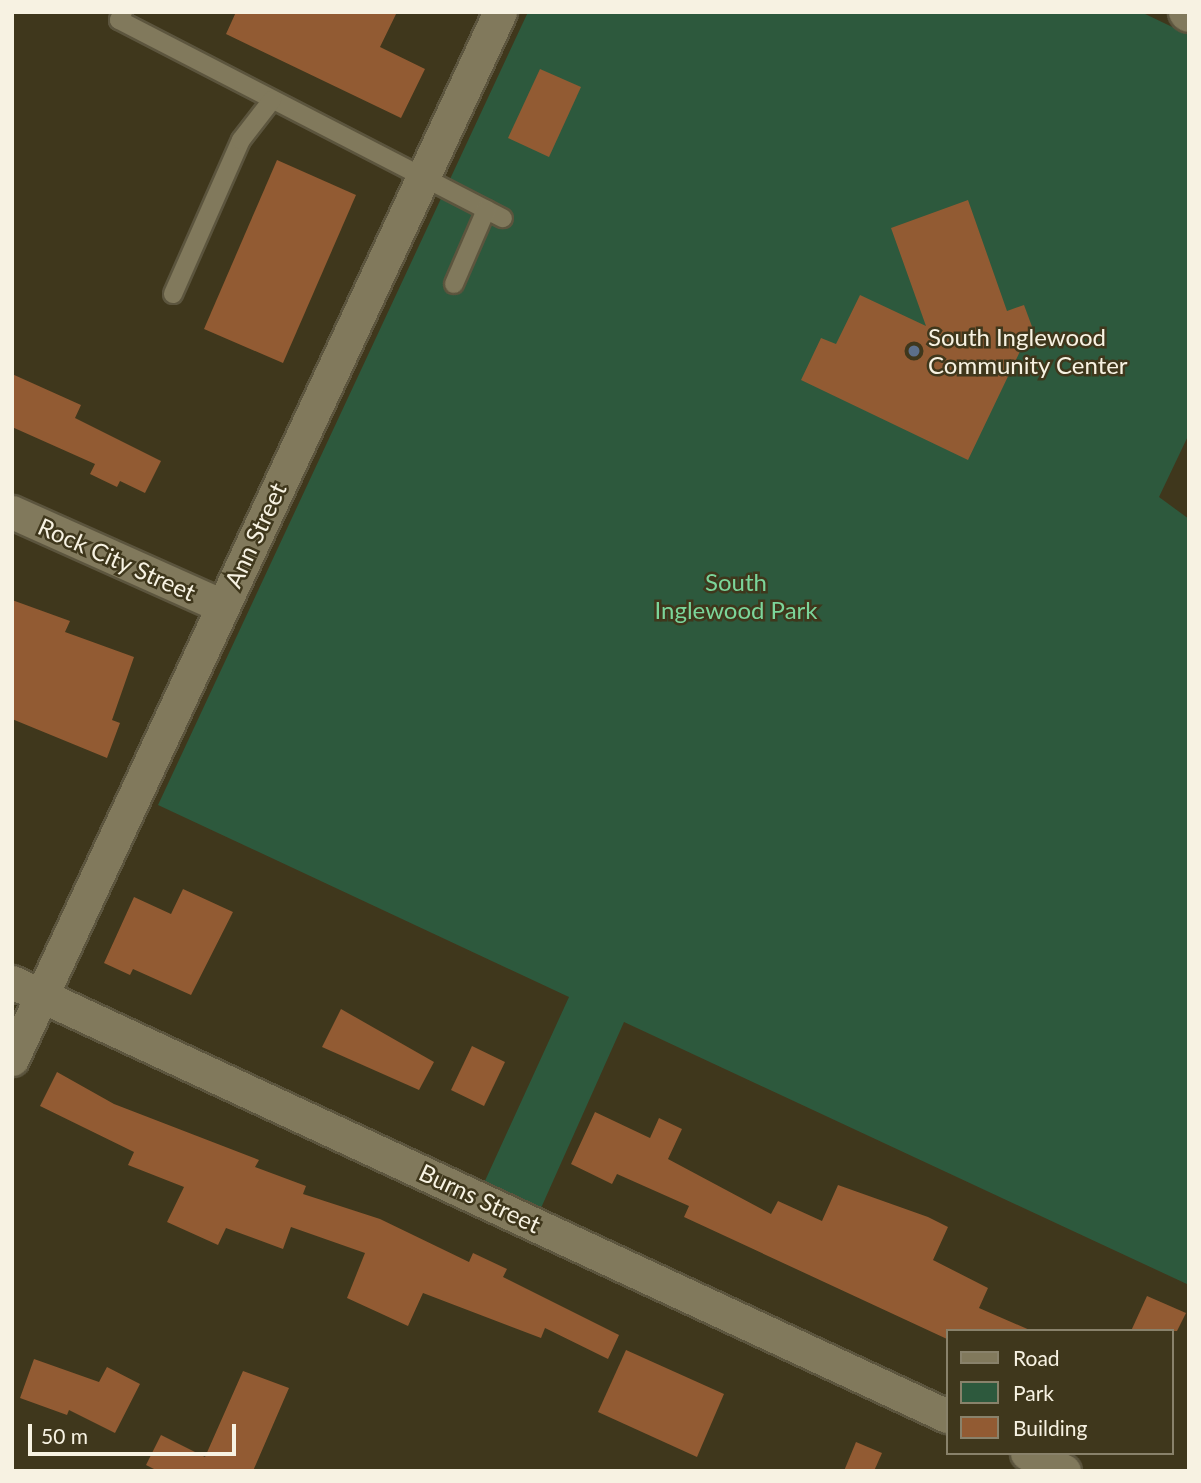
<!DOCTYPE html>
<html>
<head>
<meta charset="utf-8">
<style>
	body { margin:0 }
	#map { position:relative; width:1201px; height:1483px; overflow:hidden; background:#3f371c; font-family:Lato,sans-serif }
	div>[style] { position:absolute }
	.green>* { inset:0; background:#2d593d }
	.building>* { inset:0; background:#925b33 }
	.roads { filter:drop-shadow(2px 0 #5c553e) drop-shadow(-2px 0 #5c553e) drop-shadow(0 2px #5c553e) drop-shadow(0 -2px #5c553e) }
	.service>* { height:18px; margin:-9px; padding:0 9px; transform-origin:9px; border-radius:9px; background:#81795c }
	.minor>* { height:33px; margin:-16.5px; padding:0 16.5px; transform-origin:16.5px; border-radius:16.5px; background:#81795c }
	.tertiary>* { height:38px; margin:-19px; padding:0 19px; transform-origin:19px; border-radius:19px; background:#81795c }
	.dots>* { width:19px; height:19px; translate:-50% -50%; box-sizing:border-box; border:4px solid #3f371c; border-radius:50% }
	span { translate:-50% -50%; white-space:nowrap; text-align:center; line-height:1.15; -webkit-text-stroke:5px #3f371c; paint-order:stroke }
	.poi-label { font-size:24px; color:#f7f2e2 }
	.left { translate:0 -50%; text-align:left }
	.street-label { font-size:24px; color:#f7f2e2 }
	.park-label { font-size:24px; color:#7bd59a }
	.frame { position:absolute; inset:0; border:14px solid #f7f2e2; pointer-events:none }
	.legend { position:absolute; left:946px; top:1329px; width:228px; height:126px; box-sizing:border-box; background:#3f371c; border:2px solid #89826b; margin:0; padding:9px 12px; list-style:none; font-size:21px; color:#f7f2e2 }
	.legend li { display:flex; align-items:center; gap:14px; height:35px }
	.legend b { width:35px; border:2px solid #89826b }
	.scale { position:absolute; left:28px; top:1424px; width:208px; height:32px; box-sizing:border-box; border:4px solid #f7f2e2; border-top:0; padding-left:9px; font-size:21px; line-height:24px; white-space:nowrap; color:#f7f2e2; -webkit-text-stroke:5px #3f371c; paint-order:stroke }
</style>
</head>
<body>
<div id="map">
	<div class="green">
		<div style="clip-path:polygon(528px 12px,1141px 12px,1189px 35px,1189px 434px,1159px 497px,1189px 519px,1189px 1285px,624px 1022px,541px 1208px,484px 1183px,569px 997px,158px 805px)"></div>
	</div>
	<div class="building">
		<div style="clip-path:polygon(236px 12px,397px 12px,380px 47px,425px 69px,401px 118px,226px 34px)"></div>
		<div style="clip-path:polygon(540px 69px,581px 87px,549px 157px,508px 138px)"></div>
		<div style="clip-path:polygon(277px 160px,356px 195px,283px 363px,204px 329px)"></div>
		<div style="clip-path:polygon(968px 200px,1007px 311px,1024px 305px,1037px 340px,1023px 345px,968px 460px,801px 380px,821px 338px,836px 344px,860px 295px,926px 326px,891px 228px)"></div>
		<div style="clip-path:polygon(12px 374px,81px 405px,75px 418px,161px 461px,145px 493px,120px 481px,117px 487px,90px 474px,95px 464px,12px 427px)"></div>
		<div style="clip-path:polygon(12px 600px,70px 621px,65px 632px,134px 657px,112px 720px,120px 723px,107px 758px,12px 719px)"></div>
		<div style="clip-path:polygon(183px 889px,233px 912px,191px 995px,133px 969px,130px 975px,104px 963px,134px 897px,171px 914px)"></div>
		<div style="clip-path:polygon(341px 1009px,434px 1062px,419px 1090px,322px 1047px)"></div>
		<div style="clip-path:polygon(472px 1046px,505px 1062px,484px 1106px,451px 1090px)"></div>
		<div style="clip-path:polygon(57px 1072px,114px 1104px,259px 1160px,255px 1167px,306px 1186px,303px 1194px,380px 1219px,469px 1262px,473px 1253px,507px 1269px,503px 1277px,619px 1335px,608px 1359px,545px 1328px,541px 1338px,423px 1293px,408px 1326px,347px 1298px,365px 1253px,291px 1227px,283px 1249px,226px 1228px,218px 1245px,167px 1222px,184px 1187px,128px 1165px,134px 1152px,40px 1106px)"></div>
		<div style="clip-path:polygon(595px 1112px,650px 1138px,659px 1118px,682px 1129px,668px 1159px,771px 1214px,778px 1201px,822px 1221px,838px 1185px,928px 1217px,948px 1227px,933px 1260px,988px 1288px,979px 1308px,1032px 1331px,947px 1331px,947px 1339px,684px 1217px,689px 1206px,617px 1174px,612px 1184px,571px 1164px)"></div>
		<div style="clip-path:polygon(1147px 1296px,1186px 1313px,1177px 1331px,1131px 1331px)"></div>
		<div style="clip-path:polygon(626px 1350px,724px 1394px,697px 1457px,598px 1412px)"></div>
		<div style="clip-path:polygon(34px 1359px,99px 1382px,107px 1367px,140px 1384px,115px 1433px,69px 1410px,67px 1415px,20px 1398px)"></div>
		<div style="clip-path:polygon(243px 1371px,289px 1388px,253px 1471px,158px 1471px,146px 1465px,161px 1435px,205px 1457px)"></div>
		<div style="clip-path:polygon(856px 1442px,882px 1453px,874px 1471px,844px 1471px)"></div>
	</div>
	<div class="roads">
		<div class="service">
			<div style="left:123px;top:12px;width:9px;rotate:117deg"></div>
			<div style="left:119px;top:20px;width:432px;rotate:27.3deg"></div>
			<div style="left:454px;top:284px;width:81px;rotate:-66.6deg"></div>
			<div style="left:173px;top:294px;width:168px;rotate:-66.2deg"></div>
			<div style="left:241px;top:140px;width:51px;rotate:-52.2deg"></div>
		</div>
		<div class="minor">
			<div style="left:12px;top:512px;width:230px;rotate:24.1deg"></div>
			<div style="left:12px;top:982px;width:1031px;rotate:24.9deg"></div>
			<div style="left:12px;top:1059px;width:1155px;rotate:-65.01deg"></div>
			<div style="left:1027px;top:1453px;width:41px;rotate:25.9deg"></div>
		</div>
		<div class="tertiary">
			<div style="left:1188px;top:12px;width:1px;rotate:45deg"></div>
		</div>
	</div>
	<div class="dots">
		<div style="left:914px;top:351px;background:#5c6f8a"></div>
	</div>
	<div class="poi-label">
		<span class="left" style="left:928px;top:351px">South Inglewood<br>Community Center</span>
	</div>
	<div class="street-label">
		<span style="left:255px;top:535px;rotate:-65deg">Ann Street</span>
		<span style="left:117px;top:559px;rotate:24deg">Rock City Street</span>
		<span style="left:480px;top:1198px;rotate:25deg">Burns Street</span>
	</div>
	<div class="park-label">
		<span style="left:736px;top:596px">South<br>Inglewood Park</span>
	</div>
	<div class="frame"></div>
	<ul class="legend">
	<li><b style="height:9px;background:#81795c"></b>Road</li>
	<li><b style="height:19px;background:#2d593d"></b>Park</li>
	<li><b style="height:19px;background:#925b33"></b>Building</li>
	</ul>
	<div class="scale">50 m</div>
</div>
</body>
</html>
